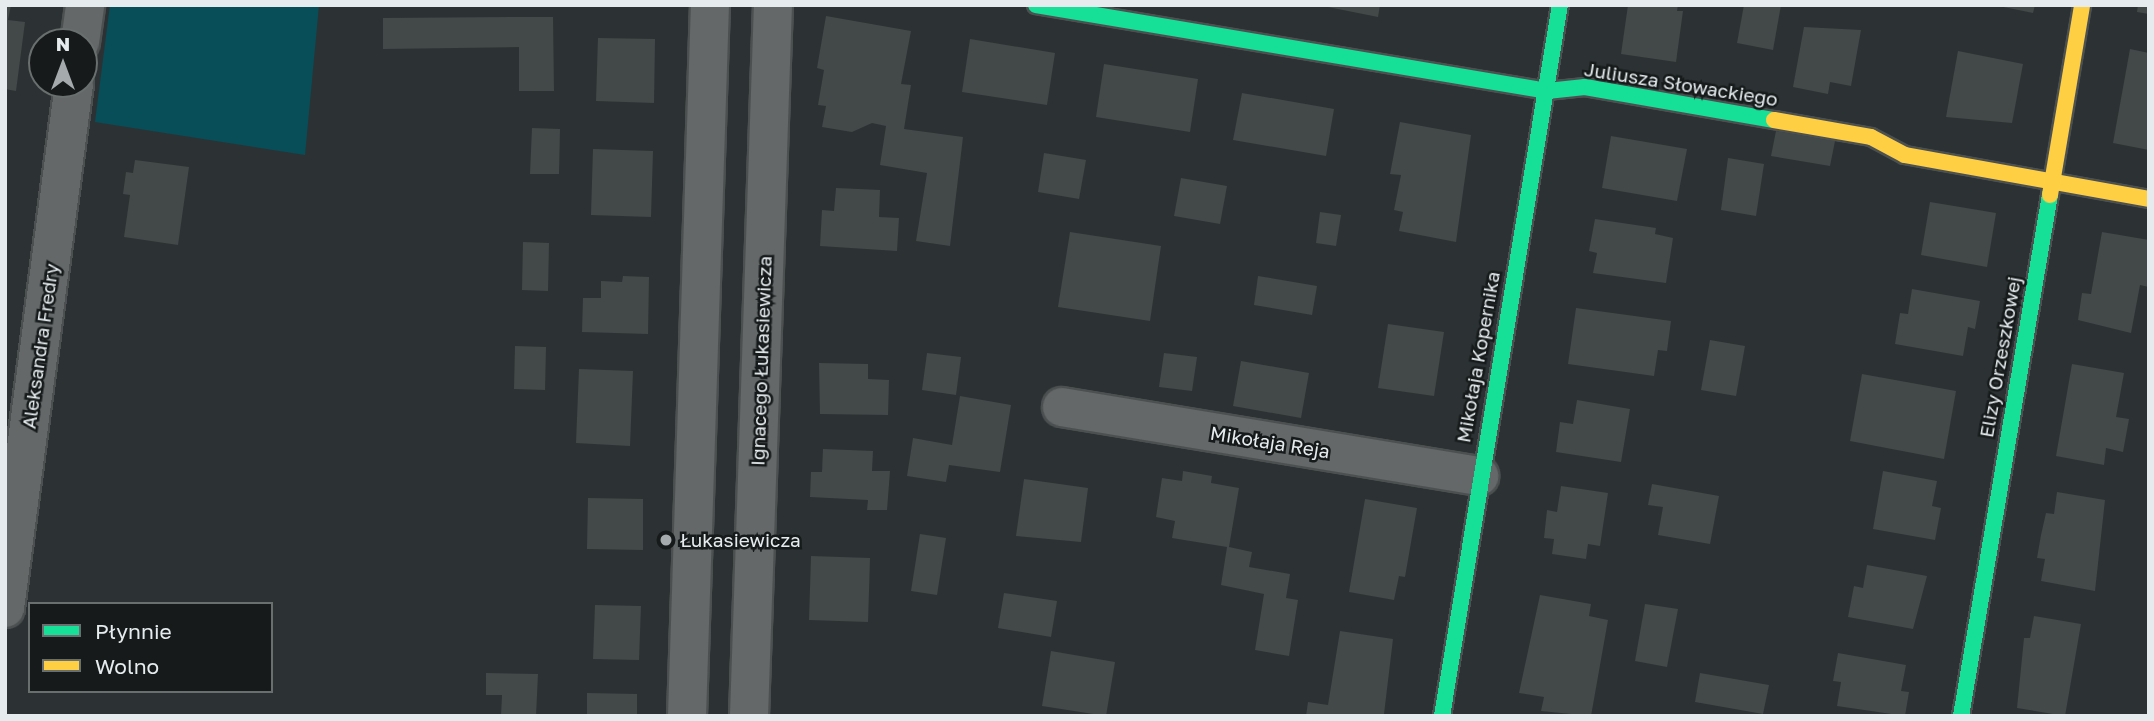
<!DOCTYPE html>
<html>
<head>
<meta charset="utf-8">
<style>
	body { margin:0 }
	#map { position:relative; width:2154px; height:721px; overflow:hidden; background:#2c3233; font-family:"Golos Text",sans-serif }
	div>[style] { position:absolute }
	.green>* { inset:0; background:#084e59 }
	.building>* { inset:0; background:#434849 }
	.roads { filter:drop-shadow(2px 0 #4c5051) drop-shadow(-2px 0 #4c5051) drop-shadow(0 2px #4c5051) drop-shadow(0 -2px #4c5051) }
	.street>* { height:38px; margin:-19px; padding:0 19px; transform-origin:19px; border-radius:19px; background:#646869 }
	.fast>* { height:16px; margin:-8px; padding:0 8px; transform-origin:8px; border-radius:8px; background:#16e098 }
	.slow>* { height:16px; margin:-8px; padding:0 8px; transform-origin:8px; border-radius:8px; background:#ffcf43 }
	.dots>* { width:19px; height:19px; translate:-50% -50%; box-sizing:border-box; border:4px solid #161a1b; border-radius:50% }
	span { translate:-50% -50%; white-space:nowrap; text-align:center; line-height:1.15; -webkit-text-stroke:5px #161a1b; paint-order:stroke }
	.street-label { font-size:19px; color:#e6ecee }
	.poi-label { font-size:19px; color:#e6ecee }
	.left { translate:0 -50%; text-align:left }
	.frame { position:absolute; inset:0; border:7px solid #e6ecee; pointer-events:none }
	.legend { position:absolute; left:28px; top:602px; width:245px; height:91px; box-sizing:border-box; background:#161a1b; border:2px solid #696e6f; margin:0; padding:9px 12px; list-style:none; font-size:21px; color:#e6ecee }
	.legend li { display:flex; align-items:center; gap:14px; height:35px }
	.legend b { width:35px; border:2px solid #696e6f }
	.north { position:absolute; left:28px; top:28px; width:70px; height:70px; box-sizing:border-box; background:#161a1b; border:2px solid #696e6f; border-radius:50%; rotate:0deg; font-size:19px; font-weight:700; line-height:28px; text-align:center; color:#e6ecee }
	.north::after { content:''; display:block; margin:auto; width:24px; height:32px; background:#a5abad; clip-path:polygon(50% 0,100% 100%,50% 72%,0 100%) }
</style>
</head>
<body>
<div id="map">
	<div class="green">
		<div style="clip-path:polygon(110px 5px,319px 5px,305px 155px,95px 122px)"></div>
	</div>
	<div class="building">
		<div style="clip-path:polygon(5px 5px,11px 5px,8px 20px,25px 22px,16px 91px,5px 89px)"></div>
		<div style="clip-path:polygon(1318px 5px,1380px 5px,1378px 17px)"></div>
		<div style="clip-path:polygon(1628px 5px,1678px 5px,1677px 11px,1683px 11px,1676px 62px,1621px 54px)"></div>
		<div style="clip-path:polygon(1744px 5px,1781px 5px,1773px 50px,1737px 43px)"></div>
		<div style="clip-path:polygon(1994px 5px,2035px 5px,2033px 13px)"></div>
		<div style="clip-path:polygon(2138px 5px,2149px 5px,2149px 14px,2137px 12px)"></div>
		<div style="clip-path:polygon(826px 16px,911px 31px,901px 84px,911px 85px,904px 129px,963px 137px,950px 246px,916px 241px,927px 173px,880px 165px,886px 126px,872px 123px,852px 132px,822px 127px,826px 106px,818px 105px,824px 70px,817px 68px)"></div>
		<div style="clip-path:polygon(519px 17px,553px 17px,554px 91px,519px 91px,519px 47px,383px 49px,383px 18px)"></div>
		<div style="clip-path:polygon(1804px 27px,1861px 30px,1851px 86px,1830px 82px,1828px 94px,1793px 87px)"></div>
		<div style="clip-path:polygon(598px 38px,655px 39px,654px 103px,596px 101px)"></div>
		<div style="clip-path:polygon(970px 39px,1055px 53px,1047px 105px,962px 92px)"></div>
		<div style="clip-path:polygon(2130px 49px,2149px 53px,2149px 150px,2113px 143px)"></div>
		<div style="clip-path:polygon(1958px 51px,2023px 64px,2012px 123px,1946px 117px)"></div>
		<div style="clip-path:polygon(1104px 64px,1198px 79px,1190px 132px,1096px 117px)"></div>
		<div style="clip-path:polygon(1242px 93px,1334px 109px,1326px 156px,1233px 140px)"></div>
		<div style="clip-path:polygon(1400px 122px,1471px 135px,1456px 242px,1399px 231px,1403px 212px,1394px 210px,1401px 175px,1390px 174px)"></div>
		<div style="clip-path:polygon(532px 128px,560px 129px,559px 174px,530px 174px)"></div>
		<div style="clip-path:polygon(1776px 131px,1835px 141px,1830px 166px,1771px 156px)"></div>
		<div style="clip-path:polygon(1611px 136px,1687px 149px,1677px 201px,1602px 188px)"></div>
		<div style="clip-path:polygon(593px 149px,653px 151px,651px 217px,591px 215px)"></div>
		<div style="clip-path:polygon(1044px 153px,1086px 160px,1079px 199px,1038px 192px)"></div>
		<div style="clip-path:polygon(1728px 158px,1764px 164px,1756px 216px,1721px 210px)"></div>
		<div style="clip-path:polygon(135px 160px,189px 167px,178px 245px,124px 237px,130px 195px,123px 194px,126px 172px,133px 173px)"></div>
		<div style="clip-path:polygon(1181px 178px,1227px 186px,1220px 224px,1174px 216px)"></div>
		<div style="clip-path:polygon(836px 188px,880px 190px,879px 217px,899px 218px,897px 251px,820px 246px,822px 210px,834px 211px)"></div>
		<div style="clip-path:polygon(1930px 202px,1996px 213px,1987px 267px,1921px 255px)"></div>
		<div style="clip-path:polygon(1320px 212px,1341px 215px,1336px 246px,1316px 243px)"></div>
		<div style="clip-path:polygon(1595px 219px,1656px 228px,1655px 234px,1673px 238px,1666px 283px,1593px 273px,1597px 253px,1589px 251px)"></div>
		<div style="clip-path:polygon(1070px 232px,1161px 246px,1150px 321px,1058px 307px)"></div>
		<div style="clip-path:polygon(2102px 232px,2149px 240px,2149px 287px,2140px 285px,2131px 333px,2078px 320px,2082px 293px,2091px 294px)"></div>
		<div style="clip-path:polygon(523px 242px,549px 243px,548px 291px,522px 290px)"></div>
		<div style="clip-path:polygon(623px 276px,649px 277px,648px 334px,582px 332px,583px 298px,601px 298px,601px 281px,622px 282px)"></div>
		<div style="clip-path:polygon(1258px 276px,1317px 286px,1312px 315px,1254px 305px)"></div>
		<div style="clip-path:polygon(1912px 289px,1980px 301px,1975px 329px,1968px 327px,1963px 356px,1895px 344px,1900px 313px,1908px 314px)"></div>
		<div style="clip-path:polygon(1576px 308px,1671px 321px,1667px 351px,1658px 350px,1654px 376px,1568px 364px)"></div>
		<div style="clip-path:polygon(1388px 324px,1444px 332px,1434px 396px,1378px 388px)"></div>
		<div style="clip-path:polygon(1710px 340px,1745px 346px,1736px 396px,1701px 390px)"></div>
		<div style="clip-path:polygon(515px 346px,546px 347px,545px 390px,514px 389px)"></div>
		<div style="clip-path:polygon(927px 353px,961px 357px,956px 395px,922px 390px)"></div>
		<div style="clip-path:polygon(1164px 353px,1197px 357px,1192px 391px,1159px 387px)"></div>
		<div style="clip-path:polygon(1241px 361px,1309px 373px,1301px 418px,1233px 406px)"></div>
		<div style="clip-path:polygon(819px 363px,868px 364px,868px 379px,889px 380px,888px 415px,820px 414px)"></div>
		<div style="clip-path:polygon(2072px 364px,2124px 373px,2116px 417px,2129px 419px,2123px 452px,2106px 448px,2104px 465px,2056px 456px)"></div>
		<div style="clip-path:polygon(579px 369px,633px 371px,630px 446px,576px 443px)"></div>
		<div style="clip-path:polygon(1862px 374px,1956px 391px,1944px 459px,1850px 441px)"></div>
		<div style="clip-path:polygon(960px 396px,1011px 405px,1000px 472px,949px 465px,946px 482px,907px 476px,913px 438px,952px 445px)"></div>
		<div style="clip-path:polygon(1577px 400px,1630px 409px,1621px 462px,1556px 452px,1560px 422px,1573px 424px)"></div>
		<div style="clip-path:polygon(823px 449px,873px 451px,872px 471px,890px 471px,887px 510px,867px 510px,868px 500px,810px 497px,811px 472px,822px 472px)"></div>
		<div style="clip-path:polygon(1183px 471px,1212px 476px,1211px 483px,1239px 488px,1229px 547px,1252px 552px,1249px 567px,1290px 574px,1286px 598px,1298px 600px,1289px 656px,1255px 650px,1264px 594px,1221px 585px,1227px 547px,1172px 538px,1175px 521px,1156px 517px,1162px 478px,1182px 481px)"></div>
		<div style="clip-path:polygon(1883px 471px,1937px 481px,1932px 506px,1941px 508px,1935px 540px,1873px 529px)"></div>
		<div style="clip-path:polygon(1024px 479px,1088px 488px,1081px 542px,1016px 536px)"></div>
		<div style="clip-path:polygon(1652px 484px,1719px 496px,1710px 544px,1658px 535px,1663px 507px,1648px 505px)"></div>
		<div style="clip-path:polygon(1561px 486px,1608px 493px,1600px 546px,1588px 544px,1586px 559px,1552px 554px,1554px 539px,1544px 538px,1547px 510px,1557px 512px)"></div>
		<div style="clip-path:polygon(2057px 492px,2105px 500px,2095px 591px,2041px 581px,2045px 559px,2037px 558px,2041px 535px,2046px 513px,2054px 514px)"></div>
		<div style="clip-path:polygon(588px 498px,643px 499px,643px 550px,587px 549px)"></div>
		<div style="clip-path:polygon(1365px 499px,1417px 508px,1405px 577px,1399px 576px,1394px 600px,1349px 592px)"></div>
		<div style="clip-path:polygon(920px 534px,946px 538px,937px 595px,911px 591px)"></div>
		<div style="clip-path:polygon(811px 556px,870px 558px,868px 622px,809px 620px)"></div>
		<div style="clip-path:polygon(1867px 565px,1927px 576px,1913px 629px,1848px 617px,1854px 586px,1863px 588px)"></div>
		<div style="clip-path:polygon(1004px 593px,1057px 601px,1051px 637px,998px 628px)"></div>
		<div style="clip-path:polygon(1540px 595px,1591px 604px,1589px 616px,1608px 620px,1591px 716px,1541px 711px,1544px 697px,1519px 693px)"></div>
		<div style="clip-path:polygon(1645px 604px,1678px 609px,1667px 667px,1635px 661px)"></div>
		<div style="clip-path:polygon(595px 605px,641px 606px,639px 660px,593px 659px)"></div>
		<div style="clip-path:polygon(2034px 616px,2081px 624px,2065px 716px,2017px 708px,2024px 638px,2030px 638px)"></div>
		<div style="clip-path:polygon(1340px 631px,1393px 639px,1384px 714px,1306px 716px,1308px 702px,1328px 705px)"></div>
		<div style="clip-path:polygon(1051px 651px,1115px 662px,1106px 716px,1042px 706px)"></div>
		<div style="clip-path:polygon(1838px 653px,1906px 665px,1901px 691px,1909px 692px,1905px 716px,1837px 706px,1841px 682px,1833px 681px)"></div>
		<div style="clip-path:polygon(486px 673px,538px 674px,536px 716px,501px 716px,502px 695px,486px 695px)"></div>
		<div style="clip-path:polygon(1700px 673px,1769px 685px,1763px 714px,1695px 702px)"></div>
		<div style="clip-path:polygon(587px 693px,637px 694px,637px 716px,587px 716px)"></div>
	</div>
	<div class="roads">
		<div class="street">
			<div style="left:80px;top:42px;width:37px;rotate:-82deg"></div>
			<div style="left:1062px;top:407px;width:423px;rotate:9.4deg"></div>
			<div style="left:5px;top:608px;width:529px;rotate:-82.5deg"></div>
			<div style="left:687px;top:716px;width:711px;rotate:-88.15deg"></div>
			<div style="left:749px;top:716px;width:711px;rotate:-88.07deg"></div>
		</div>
		<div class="fast">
			<div style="left:1036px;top:5px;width:518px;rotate:9.55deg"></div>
			<div style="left:1547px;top:91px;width:38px;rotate:-6deg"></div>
			<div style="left:1585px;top:87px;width:192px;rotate:9.9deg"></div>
			<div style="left:1442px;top:716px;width:721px;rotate:-80.58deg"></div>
			<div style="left:1961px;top:716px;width:529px;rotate:-80.31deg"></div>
		</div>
		<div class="slow">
			<div style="left:1774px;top:120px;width:98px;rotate:9.9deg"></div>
			<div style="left:1871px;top:137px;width:38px;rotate:28deg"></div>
			<div style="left:1905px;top:155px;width:248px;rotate:10.2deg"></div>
			<div style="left:2050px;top:195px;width:193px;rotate:-80.4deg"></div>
		</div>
	</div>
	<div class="dots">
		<div style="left:666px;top:540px;background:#a5abad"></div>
	</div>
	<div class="street-label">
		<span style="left:1681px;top:84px;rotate:9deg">Juliusza Słowackiego</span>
		<span style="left:40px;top:346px;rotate:-82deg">Aleksandra Fredry</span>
		<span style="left:1478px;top:357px;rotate:-80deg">Mikołaja Kopernika</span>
		<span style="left:2000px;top:357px;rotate:-80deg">Elizy Orzeszkowej</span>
		<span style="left:761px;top:361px;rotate:-88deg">Ignacego Łukasiewicza</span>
		<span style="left:1270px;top:442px;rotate:9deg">Mikołaja Reja</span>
	</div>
	<div class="poi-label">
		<span class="left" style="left:680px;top:540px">Łukasiewicza</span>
	</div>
	<div class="frame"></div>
	<ul class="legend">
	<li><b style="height:9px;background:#16e098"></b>Płynnie</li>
	<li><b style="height:9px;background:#ffcf43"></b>Wolno</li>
	</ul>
	<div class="north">N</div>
</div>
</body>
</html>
